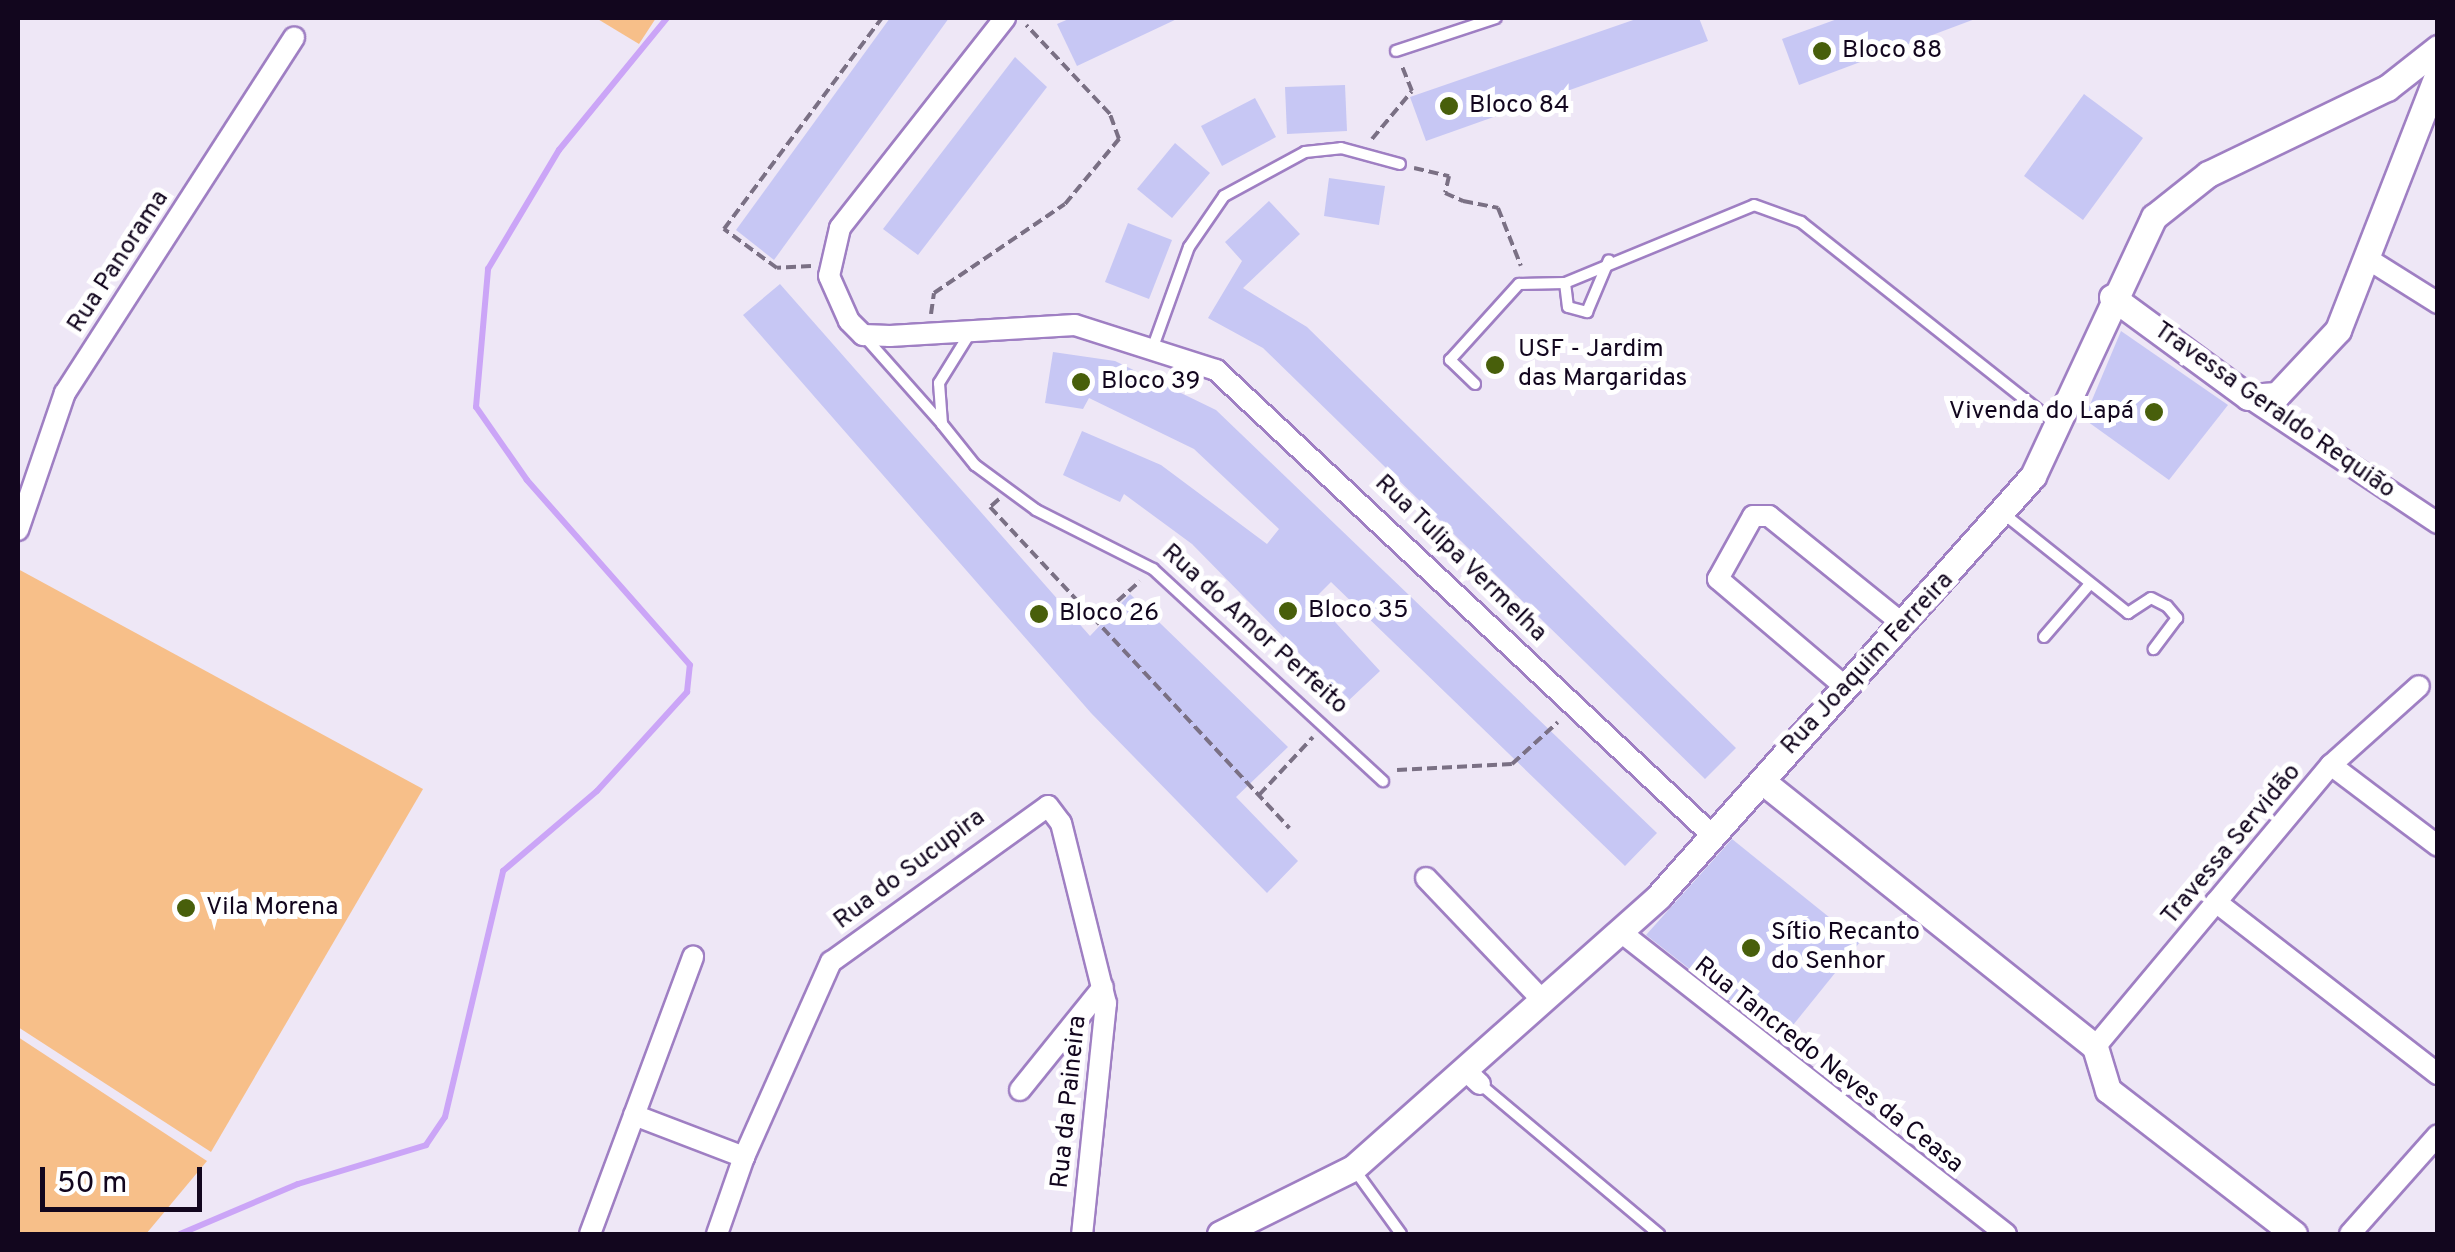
<!DOCTYPE html>
<html>
<head>
<meta charset="utf-8">
<style>
	body { margin:0 }
	#map { position:relative; width:2455px; height:1252px; overflow:hidden; background:#eee7f6; font-family:Overpass,sans-serif }
	div>[style] { position:absolute }
	.green>* { inset:0; background:#f7bf89 }
	.stream>* { height:6px; margin:-3px; padding:0 3px; transform-origin:3px; border-radius:3px; background:#cba5f7 }
	.building>* { inset:0; background:#c7c7f4 }
	.path>* { height:4px; margin-top:-2px; transform-origin:0; background:repeating-linear-gradient(90deg,#7a7084 0 10px,transparent 0 15px) }
	.roads { filter:drop-shadow(2px 0 #9f7fc3) drop-shadow(-2px 0 #9f7fc3) drop-shadow(0 2px #9f7fc3) drop-shadow(0 -2px #9f7fc3) }
	.service>* { height:10px; margin:-5px; padding:0 5px; transform-origin:5px; border-radius:5px; background:#fff }
	.minor>* { height:20px; margin:-10px; padding:0 10px; transform-origin:10px; border-radius:10px; background:#fff }
	.tertiary>* { height:25px; margin:-12.5px; padding:0 12.5px; transform-origin:12.5px; border-radius:12.5px; background:#fff }
	.dots>* { width:28px; height:28px; translate:-50% -50%; box-sizing:border-box; border:5px solid #fff; border-radius:50% }
	span { translate:-50% -50%; white-space:nowrap; text-align:center; line-height:1.15; -webkit-text-stroke:10px #fff; paint-order:stroke }
	.poi-label { font-size:25px; color:#12061e }
	.left { translate:0 -50%; text-align:left }
	.right { translate:-100% -50%; text-align:right }
	.street-label { font-size:25px; color:#12061e }
	.frame { position:absolute; inset:0; border:20px solid #12061e; pointer-events:none }
	.scale { position:absolute; left:40px; top:1167px; width:162px; height:45px; box-sizing:border-box; border:5px solid #12061e; border-top:0; padding-left:12px; font-size:30px; line-height:35px; white-space:nowrap; color:#12061e; -webkit-text-stroke:8px #fff; paint-order:stroke }
</style>
</head>
<body>
<div id="map">
	<div class="green">
		<div style="clip-path:polygon(596px 18px,656px 18px,639px 44px)"></div>
		<div style="clip-path:polygon(18px 569px,423px 789px,211px 1152px,18px 1027px)"></div>
		<div style="clip-path:polygon(18px 1037px,207px 1161px,146px 1234px,18px 1234px)"></div>
	</div>
	<div class="stream">
		<div style="left:180px;top:1234px;width:128px;rotate:-23deg"></div>
		<div style="left:298px;top:1184px;width:134px;rotate:-16.9deg"></div>
		<div style="left:426px;top:1145px;width:34px;rotate:-56deg"></div>
		<div style="left:445px;top:1117px;width:253px;rotate:-76.7deg"></div>
		<div style="left:503px;top:871px;width:123px;rotate:-40.4deg"></div>
		<div style="left:597px;top:791px;width:134px;rotate:-47.7deg"></div>
		<div style="left:687px;top:692px;width:27px;rotate:-84deg"></div>
		<div style="left:690px;top:665px;width:247px;rotate:-131.4deg"></div>
		<div style="left:527px;top:480px;width:89px;rotate:-124.9deg"></div>
		<div style="left:476px;top:407px;width:139px;rotate:-85deg"></div>
		<div style="left:488px;top:269px;width:139px;rotate:-59.2deg"></div>
		<div style="left:559px;top:150px;width:171px;rotate:-50.7deg"></div>
	</div>
	<div class="building">
		<div style="clip-path:polygon(890px 18px,949px 18px,774px 260px,736px 230px)"></div>
		<div style="clip-path:polygon(1071px 18px,1179px 18px,1077px 66px,1057px 24px)"></div>
		<div style="clip-path:polygon(1639px 18px,1699px 18px,1708px 41px,1426px 141px,1410px 97px)"></div>
		<div style="clip-path:polygon(1840px 18px,1975px 18px,1975px 19px,1799px 85px,1782px 39px)"></div>
		<div style="clip-path:polygon(1015px 57px,1047px 87px,918px 255px,883px 229px)"></div>
		<div style="clip-path:polygon(1345px 85px,1347px 131px,1287px 134px,1285px 87px)"></div>
		<div style="clip-path:polygon(2084px 94px,2143px 138px,2083px 220px,2024px 176px)"></div>
		<div style="clip-path:polygon(1255px 98px,1276px 137px,1222px 166px,1201px 126px)"></div>
		<div style="clip-path:polygon(1175px 143px,1210px 173px,1172px 218px,1137px 189px)"></div>
		<div style="clip-path:polygon(1329px 178px,1385px 186px,1379px 225px,1324px 216px)"></div>
		<div style="clip-path:polygon(1269px 201px,1300px 234px,1243px 288px,1307px 327px,1736px 748px,1705px 779px,1263px 348px,1208px 318px,1242px 261px,1225px 242px)"></div>
		<div style="clip-path:polygon(1128px 223px,1172px 240px,1149px 299px,1105px 282px)"></div>
		<div style="clip-path:polygon(780px 284px,1090px 636px,1130px 594px,1288px 747px,1236px 797px,1298px 861px,1267px 893px,1091px 713px,743px 315px)"></div>
		<div style="clip-path:polygon(2121px 331px,2228px 405px,2169px 480px,2084px 419px)"></div>
		<div style="clip-path:polygon(1053px 352px,1115px 361px,1216px 410px,1657px 833px,1625px 866px,1331px 582px,1314px 599px,1380px 671px,1347px 702px,1192px 544px,1124px 494px,1120px 502px,1063px 475px,1082px 431px,1161px 465px,1267px 544px,1279px 529px,1194px 449px,1089px 398px,1083px 409px,1045px 403px)"></div>
		<div style="clip-path:polygon(1732px 839px,1860px 942px,1781px 1040px,1646px 935px)"></div>
	</div>
	<div class="path">
		<div style="left:1372px;top:139px;width:62px;rotate:-50.2deg"></div>
		<div style="left:1412px;top:91px;width:27px;rotate:-112deg"></div>
		<div style="left:1414px;top:168px;width:36px;rotate:13deg"></div>
		<div style="left:1449px;top:176px;width:17px;rotate:103deg"></div>
		<div style="left:1445px;top:193px;width:20px;rotate:24deg"></div>
		<div style="left:1463px;top:201px;width:36px;rotate:11deg"></div>
		<div style="left:1498px;top:208px;width:62px;rotate:68.4deg"></div>
		<div style="left:811px;top:266px;width:34px;rotate:177deg"></div>
		<div style="left:777px;top:268px;width:66px;rotate:-143.7deg"></div>
		<div style="left:724px;top:229px;width:264px;rotate:-53.2deg"></div>
		<div style="left:931px;top:314px;width:21px;rotate:-82deg"></div>
		<div style="left:934px;top:293px;width:158px;rotate:-34.2deg"></div>
		<div style="left:1065px;top:204px;width:85px;rotate:-50.3deg"></div>
		<div style="left:1119px;top:139px;width:27px;rotate:-110deg"></div>
		<div style="left:1110px;top:114px;width:122px;rotate:-133.3deg"></div>
		<div style="left:999px;top:499px;width:12px;rotate:138deg"></div>
		<div style="left:990px;top:507px;width:439px;rotate:47deg"></div>
		<div style="left:1095px;top:621px;width:60px;rotate:-41.6deg"></div>
		<div style="left:1397px;top:770px;width:115px;rotate:-3deg"></div>
		<div style="left:1512px;top:764px;width:62px;rotate:-42.4deg"></div>
		<div style="left:1259px;top:795px;width:79px;rotate:-47deg"></div>
	</div>
	<div class="roads">
		<div class="service">
			<div style="left:1396px;top:51px;width:105px;rotate:-18.3deg"></div>
			<div style="left:1565px;top:283px;width:24px;rotate:83deg"></div>
			<div style="left:1568px;top:307px;width:20px;rotate:15deg"></div>
			<div style="left:1587px;top:312px;width:56px;rotate:-67.1deg"></div>
			<div style="left:970px;top:333px;width:59px;rotate:121.8deg"></div>
			<div style="left:939px;top:383px;width:41px;rotate:85.8deg"></div>
			<div style="left:942px;top:424px;width:53px;rotate:51.2deg"></div>
			<div style="left:975px;top:465px;width:76px;rotate:36.4deg"></div>
			<div style="left:1036px;top:510px;width:131px;rotate:26.8deg"></div>
			<div style="left:1153px;top:569px;width:313px;rotate:42.7deg"></div>
			<div style="left:864px;top:336px;width:118px;rotate:48.4deg"></div>
			<div style="left:1154px;top:344px;width:103px;rotate:-70.2deg"></div>
			<div style="left:1189px;top:247px;width:62px;rotate:-55.5deg"></div>
			<div style="left:1224px;top:196px;width:92px;rotate:-28.5deg"></div>
			<div style="left:1305px;top:152px;width:36px;rotate:-6deg"></div>
			<div style="left:1341px;top:148px;width:61px;rotate:15.2deg"></div>
			<div style="left:1475px;top:384px;width:35px;rotate:-136deg"></div>
			<div style="left:1450px;top:360px;width:103px;rotate:-47.8deg"></div>
			<div style="left:1519px;top:284px;width:46px;rotate:-1.2deg"></div>
			<div style="left:1565px;top:283px;width:204px;rotate:-22.4deg"></div>
			<div style="left:1754px;top:205px;width:50px;rotate:19.9deg"></div>
			<div style="left:1801px;top:222px;width:325px;rotate:38.4deg"></div>
			<div style="left:2004px;top:514px;width:159px;rotate:38.6deg"></div>
			<div style="left:2128px;top:613px;width:27px;rotate:-33deg"></div>
			<div style="left:2151px;top:598px;width:18px;rotate:27deg"></div>
			<div style="left:2167px;top:606px;width:16px;rotate:50deg"></div>
			<div style="left:2177px;top:618px;width:39px;rotate:127deg"></div>
			<div style="left:2044px;top:637px;width:69px;rotate:-49.1deg"></div>
			<div style="left:1480px;top:1084px;width:234px;rotate:40deg"></div>
			<div style="left:1354px;top:1169px;width:80px;rotate:54.1deg"></div>
		</div>
		<div class="minor">
			<div style="left:1005px;top:18px;width:267px;rotate:128.2deg"></div>
			<div style="left:840px;top:228px;width:49px;rotate:102.9deg"></div>
			<div style="left:829px;top:276px;width:49px;rotate:66deg"></div>
			<div style="left:849px;top:321px;width:20px;rotate:45deg"></div>
			<div style="left:863px;top:335px;width:27px;rotate:2deg"></div>
			<div style="left:890px;top:336px;width:185px;rotate:-3.4deg"></div>
			<div style="left:1075px;top:325px;width:148px;rotate:17.7deg"></div>
			<div style="left:1216px;top:370px;width:681px;rotate:43.16deg"></div>
			<div style="left:2368px;top:259px;width:83px;rotate:32.2deg"></div>
			<div style="left:2248px;top:397px;width:228px;rotate:33.6deg"></div>
			<div style="left:18px;top:530px;width:145px;rotate:-71.1deg"></div>
			<div style="left:65px;top:393px;width:423px;rotate:-57.2deg"></div>
			<div style="left:1843px;top:685px;width:164px;rotate:-139.7deg"></div>
			<div style="left:1718px;top:579px;width:72px;rotate:-60.9deg"></div>
			<div style="left:1753px;top:516px;width:16px"></div>
			<div style="left:1769px;top:516px;width:172px;rotate:38.9deg"></div>
			<div style="left:2331px;top:765px;width:134px;rotate:37.1deg"></div>
			<div style="left:1426px;top:878px;width:170px;rotate:46.4deg"></div>
			<div style="left:2216px;top:902px;width:281px;rotate:37.8deg"></div>
			<div style="left:1622px;top:933px;width:488px;rotate:38.1deg"></div>
			<div style="left:2095px;top:1047px;width:368px;rotate:-50.1deg"></div>
			<div style="left:2331px;top:765px;width:118px;rotate:-41.9deg"></div>
			<div style="left:1466px;top:1071px;width:19px;rotate:43deg"></div>
			<div style="left:1020px;top:1090px;width:132px;rotate:-51.1deg"></div>
			<div style="left:634px;top:1115px;width:118px;rotate:20.9deg"></div>
			<div style="left:744px;top:1157px;width:214px;rotate:-66deg"></div>
			<div style="left:831px;top:962px;width:267px;rotate:-35.7deg"></div>
			<div style="left:1048px;top:806px;width:21px;rotate:53deg"></div>
			<div style="left:1061px;top:823px;width:186px;rotate:76deg"></div>
			<div style="left:1106px;top:1003px;width:232px;rotate:95.9deg"></div>
			<div style="left:590px;top:1234px;width:296px;rotate:-69.6deg"></div>
			<div style="left:717px;top:1234px;width:82px;rotate:-70.7deg"></div>
			<div style="left:2350px;top:1234px;width:132px;rotate:-48.4deg"></div>
		</div>
		<div class="tertiary">
			<div style="left:2112px;top:297px;width:169px;rotate:36.3deg"></div>
			<div style="left:2248px;top:397px;width:29px;rotate:-4deg"></div>
			<div style="left:2277px;top:395px;width:89px;rotate:-46.8deg"></div>
			<div style="left:2338px;top:330px;width:275px;rotate:-68.7deg"></div>
			<div style="left:1762px;top:781px;width:426px;rotate:38.6deg"></div>
			<div style="left:2095px;top:1047px;width:45px;rotate:73.2deg"></div>
			<div style="left:2108px;top:1090px;width:235px;rotate:37.7deg"></div>
			<div style="left:1220px;top:1234px;width:148px;rotate:-26.4deg"></div>
			<div style="left:1353px;top:1168px;width:408px;rotate:-41.6deg"></div>
			<div style="left:1658px;top:897px;width:564px;rotate:-48.31deg"></div>
			<div style="left:2033px;top:476px;width:286px;rotate:-65deg"></div>
			<div style="left:2154px;top:217px;width:69px;rotate:-38.5deg"></div>
			<div style="left:2208px;top:174px;width:199px;rotate:-25.7deg"></div>
			<div style="left:2387px;top:88px;width:65px;rotate:-38.1deg"></div>
		</div>
	</div>
	<div class="dots">
		<div style="left:1822px;top:51px;background:#485f0b"></div>
		<div style="left:1449px;top:106px;background:#485f0b"></div>
		<div style="left:1495px;top:365px;background:#485f0b"></div>
		<div style="left:1081px;top:382px;background:#485f0b"></div>
		<div style="left:2154px;top:412px;background:#485f0b"></div>
		<div style="left:1288px;top:611px;background:#485f0b"></div>
		<div style="left:1039px;top:614px;background:#485f0b"></div>
		<div style="left:186px;top:908px;background:#485f0b"></div>
		<div style="left:1751px;top:948px;background:#485f0b"></div>
	</div>
	<div class="poi-label">
		<span class="left" style="left:1842px;top:51px">Bloco 88</span>
		<span class="left" style="left:1469px;top:106px">Bloco 84</span>
		<span class="left" style="left:1518px;top:365px">USF - Jardim<br>das Margaridas</span>
		<span class="left" style="left:1101px;top:382px">Bloco 39</span>
		<span class="right" style="left:2134px;top:412px">Vivenda do Lapá</span>
		<span class="left" style="left:1308px;top:611px">Bloco 35</span>
		<span class="left" style="left:1059px;top:614px">Bloco 26</span>
		<span class="left" style="left:206px;top:908px">Vila Morena</span>
		<span class="left" style="left:1771px;top:948px">Sítio Recanto<br>do Senhor</span>
	</div>
	<div class="street-label">
		<span style="left:119px;top:262px;rotate:-57deg">Rua Panorama</span>
		<span style="left:2274px;top:411px;rotate:35deg">Travessa Geraldo Requião</span>
		<span style="left:1460px;top:559px;rotate:44deg">Rua Tulipa Vermelha</span>
		<span style="left:1254px;top:630px;rotate:42deg">Rua do Amor Perfeito</span>
		<span style="left:1868px;top:664px;rotate:-47deg">Rua Joaquim Ferreira</span>
		<span style="left:2232px;top:845px;rotate:-50deg">Travessa Servidão</span>
		<span style="left:910px;top:870px;rotate:-37deg">Rua do Sucupira</span>
		<span style="left:1828px;top:1066px;rotate:38deg">Rua Tancredo Neves da Ceasa</span>
		<span style="left:1070px;top:1102px;rotate:-84deg">Rua da Paineira</span>
	</div>
	<div class="frame"></div>
	<div class="scale">50 m</div>
</div>
</body>
</html>
